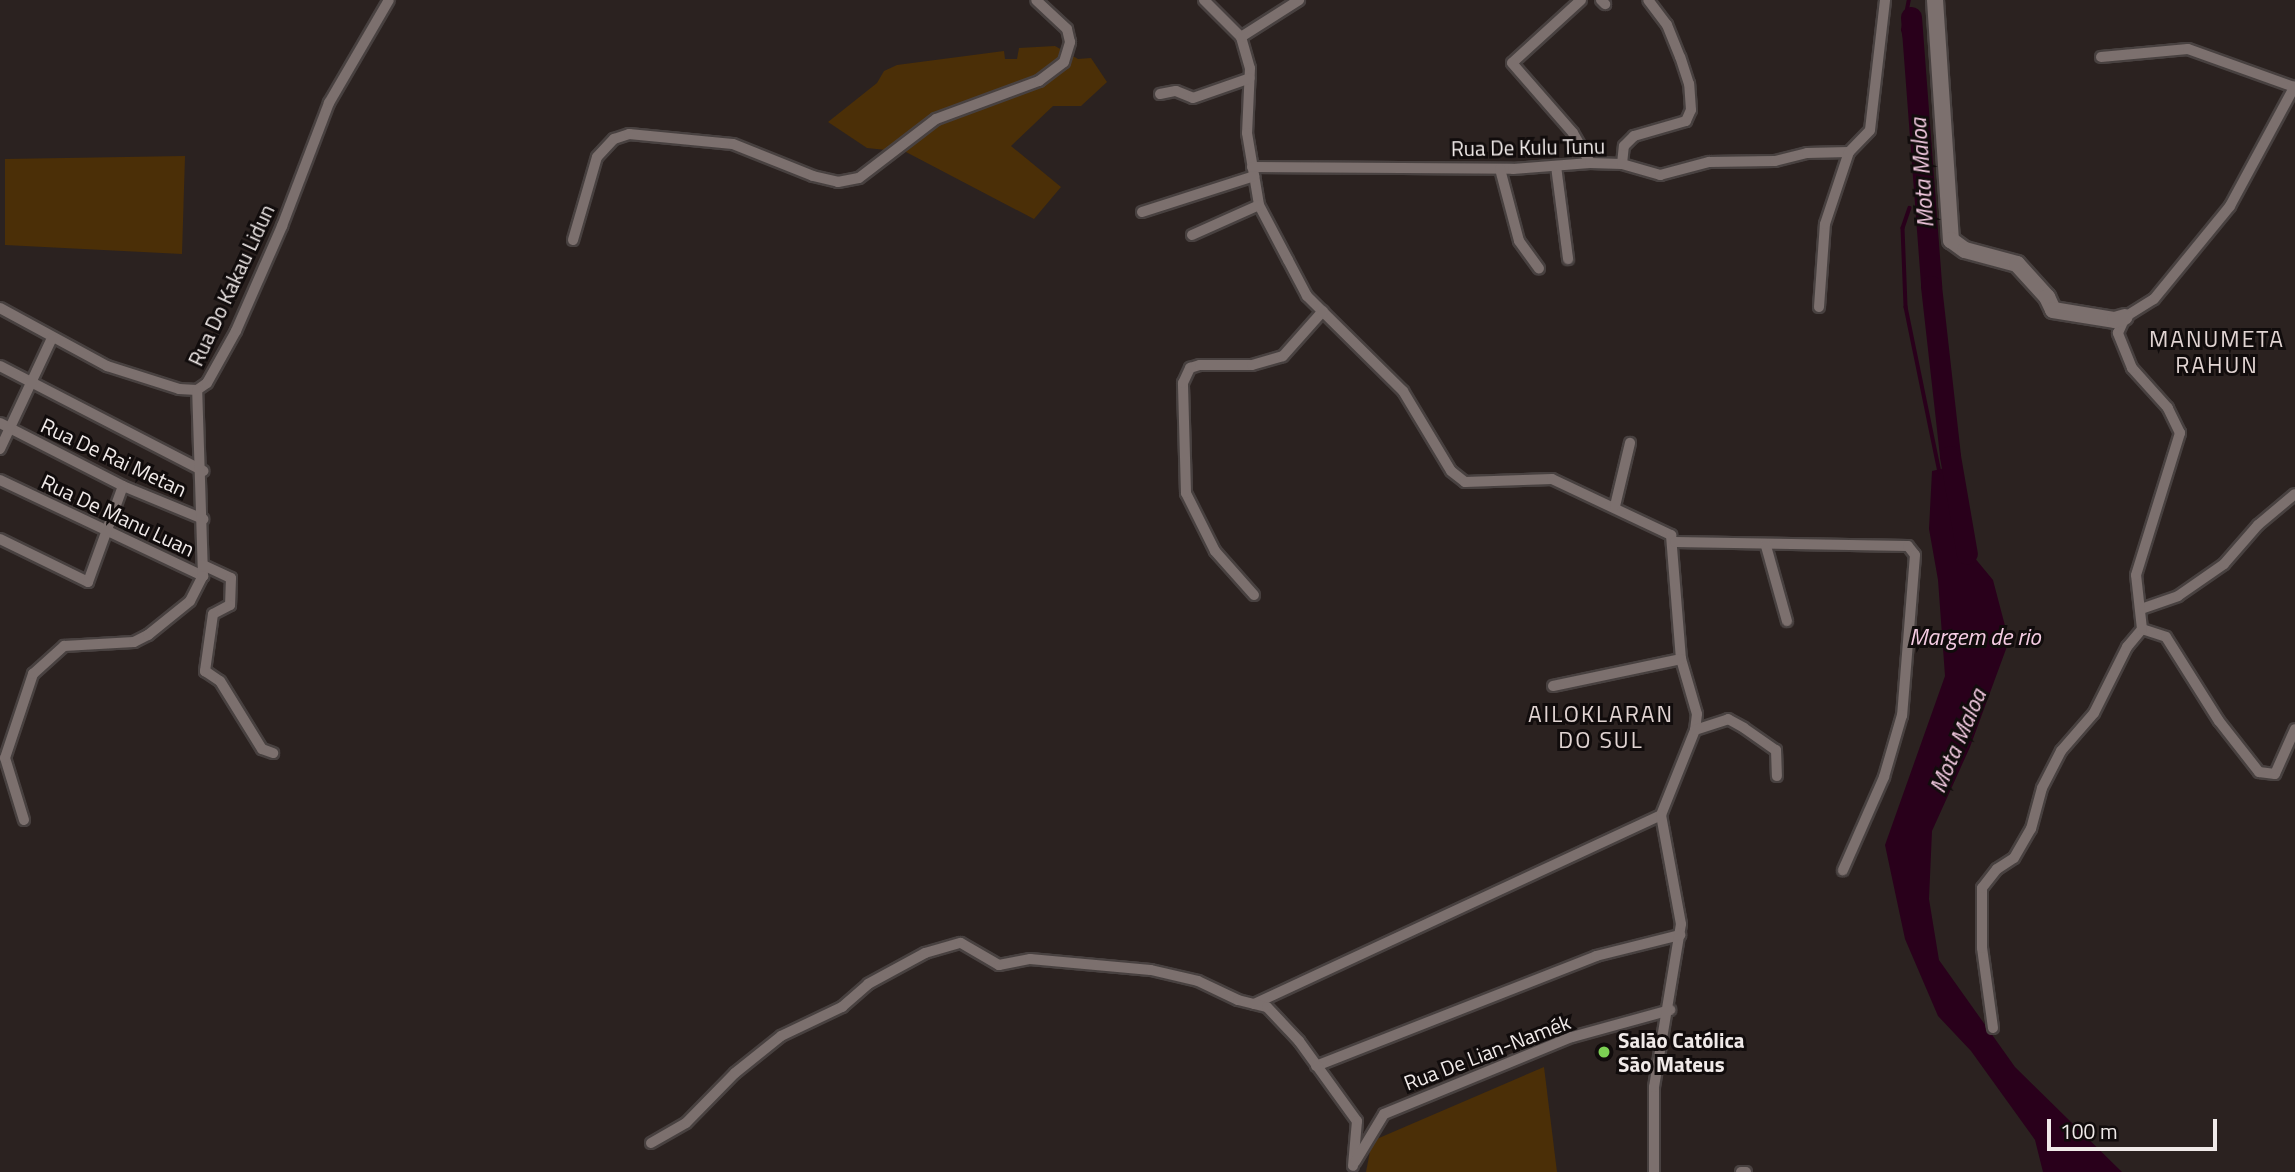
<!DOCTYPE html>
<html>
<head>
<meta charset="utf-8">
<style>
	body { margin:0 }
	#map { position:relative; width:2295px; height:1172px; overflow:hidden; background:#2b2220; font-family:"Titillium Web",sans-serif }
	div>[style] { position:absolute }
	.green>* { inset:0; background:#4b2f07 }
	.water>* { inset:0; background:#29001b }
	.stream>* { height:3.5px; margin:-1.75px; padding:0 1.75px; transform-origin:1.75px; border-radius:1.75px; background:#29001b }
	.river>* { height:21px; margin:-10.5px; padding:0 10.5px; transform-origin:10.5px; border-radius:10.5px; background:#29001b }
	.roads { filter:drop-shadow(2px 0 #484140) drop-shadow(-2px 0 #484140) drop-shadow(0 2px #484140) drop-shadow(0 -2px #484140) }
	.street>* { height:10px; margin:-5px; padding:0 5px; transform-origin:5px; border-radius:5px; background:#7c706e }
	.secondary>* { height:16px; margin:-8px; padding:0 8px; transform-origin:8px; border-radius:8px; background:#7c706e }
	.dots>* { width:19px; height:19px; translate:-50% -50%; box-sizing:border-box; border:4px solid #110c0c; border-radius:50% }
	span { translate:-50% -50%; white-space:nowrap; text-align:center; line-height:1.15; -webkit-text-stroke:6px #110c0c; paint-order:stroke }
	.street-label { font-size:21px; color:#f0eae9 }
	.poi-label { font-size:21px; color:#f0eae9; font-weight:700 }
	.left { translate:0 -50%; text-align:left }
	.water-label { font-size:23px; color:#f5cce3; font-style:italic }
	.neighbourhood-label { font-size:23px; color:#e1d4d2; letter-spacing:2px }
	.scale { position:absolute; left:2047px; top:1119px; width:170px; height:32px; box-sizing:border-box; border:4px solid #f0eae9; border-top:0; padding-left:9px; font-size:21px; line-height:24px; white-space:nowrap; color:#f0eae9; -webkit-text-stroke:5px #110c0c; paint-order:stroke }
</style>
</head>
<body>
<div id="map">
	<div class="green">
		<div style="clip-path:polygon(1055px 46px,1078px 59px,1091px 58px,1107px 82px,1081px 106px,1053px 106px,1011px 146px,1061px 187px,1034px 219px,906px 152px,867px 148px,828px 122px,877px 83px,884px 71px,897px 65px,1004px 51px,1005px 59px,1017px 59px,1019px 48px)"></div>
		<div style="clip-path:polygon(185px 156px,182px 254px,5px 245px,5px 159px)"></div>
		<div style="clip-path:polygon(1544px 1067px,1557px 1172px,1366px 1172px,1372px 1141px)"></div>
	</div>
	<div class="water">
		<div style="clip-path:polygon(1945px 468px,1964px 545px,1993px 580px,2009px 641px,1970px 747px,1932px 831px,1929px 899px,1939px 960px,2015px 1067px,2122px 1172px,2043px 1172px,2035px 1140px,1971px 1051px,1938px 1016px,1905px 939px,1885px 845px,1945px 676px,1938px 580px,1929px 529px,1932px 471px)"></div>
	</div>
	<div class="stream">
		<div style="left:1907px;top:46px;width:16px;rotate:-104deg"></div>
		<div style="left:1903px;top:30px;width:31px;rotate:-79deg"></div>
		<div style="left:1927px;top:129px;width:15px;rotate:79deg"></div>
		<div style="left:1910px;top:208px;width:21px;rotate:109deg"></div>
		<div style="left:1903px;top:228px;width:79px;rotate:87.8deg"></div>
		<div style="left:1906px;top:307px;width:168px;rotate:78.4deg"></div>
	</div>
	<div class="river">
		<div style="left:1911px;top:17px;width:270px;rotate:85.7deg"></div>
		<div style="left:1931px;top:286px;width:171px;rotate:83.6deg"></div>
		<div style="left:1950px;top:456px;width:99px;rotate:80.2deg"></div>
	</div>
	<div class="roads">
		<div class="street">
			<div style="left:1204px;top:0;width:52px;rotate:45deg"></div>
			<div style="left:1241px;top:37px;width:32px;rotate:74deg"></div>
			<div style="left:1250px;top:68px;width:65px;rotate:92.6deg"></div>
			<div style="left:1247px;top:133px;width:73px;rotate:80.5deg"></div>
			<div style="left:1259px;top:205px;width:62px;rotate:62.2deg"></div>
			<div style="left:1288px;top:260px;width:41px;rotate:62.2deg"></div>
			<div style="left:1307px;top:296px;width:135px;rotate:44.7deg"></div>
			<div style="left:1403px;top:391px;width:93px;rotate:59deg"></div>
			<div style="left:1451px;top:471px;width:18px;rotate:38deg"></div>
			<div style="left:1465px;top:482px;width:87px;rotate:-2deg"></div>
			<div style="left:1552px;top:479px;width:132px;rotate:25.2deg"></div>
			<div style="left:1671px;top:535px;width:124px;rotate:85.4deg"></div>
			<div style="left:1681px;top:659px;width:57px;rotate:73.8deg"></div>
			<div style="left:1697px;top:714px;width:16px;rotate:97deg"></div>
			<div style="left:1695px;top:730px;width:92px;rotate:111.8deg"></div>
			<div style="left:1581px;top:0;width:93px;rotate:137.6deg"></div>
			<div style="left:1512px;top:63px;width:93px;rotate:48.9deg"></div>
			<div style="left:1573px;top:133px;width:34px;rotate:60deg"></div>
			<div style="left:1601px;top:0;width:6px;rotate:45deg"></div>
			<div style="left:1241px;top:37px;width:69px;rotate:-32.5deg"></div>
			<div style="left:2101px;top:57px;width:87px;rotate:-5.3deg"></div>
			<div style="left:2188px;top:49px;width:113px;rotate:19.7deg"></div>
			<div style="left:1160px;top:94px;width:16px;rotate:-11deg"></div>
			<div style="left:1176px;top:91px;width:18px;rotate:22deg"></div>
			<div style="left:1193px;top:98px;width:60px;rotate:-19.3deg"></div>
			<div style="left:1622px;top:164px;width:18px;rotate:-84deg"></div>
			<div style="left:1624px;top:146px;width:14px;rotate:-45deg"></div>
			<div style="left:1634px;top:136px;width:54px;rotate:-16.1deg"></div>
			<div style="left:1686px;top:121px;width:12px;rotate:-66deg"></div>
			<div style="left:1691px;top:110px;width:26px;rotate:-94deg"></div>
			<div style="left:1689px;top:84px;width:28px;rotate:-108deg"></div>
			<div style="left:1680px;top:57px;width:35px;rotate:-112deg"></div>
			<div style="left:1667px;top:25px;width:31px;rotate:-127deg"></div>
			<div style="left:1556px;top:166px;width:94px;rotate:82.6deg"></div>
			<div style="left:1252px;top:167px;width:261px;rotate:0.4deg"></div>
			<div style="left:1513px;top:169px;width:77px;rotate:-4.5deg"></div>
			<div style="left:1590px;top:163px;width:32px;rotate:2deg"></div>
			<div style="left:1622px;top:164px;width:40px;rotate:16deg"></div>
			<div style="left:1660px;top:175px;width:51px;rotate:-14.9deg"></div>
			<div style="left:1709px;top:162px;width:66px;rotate:-0.9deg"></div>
			<div style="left:1775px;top:161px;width:33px;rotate:-14deg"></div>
			<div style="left:1807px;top:153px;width:42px;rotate:-1.4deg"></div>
			<div style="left:1849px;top:152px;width:30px;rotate:-46deg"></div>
			<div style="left:1870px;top:130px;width:131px;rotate:-83.4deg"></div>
			<div style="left:1500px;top:169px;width:74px;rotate:75.2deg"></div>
			<div style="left:1519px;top:241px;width:34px;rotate:54deg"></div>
			<div style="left:1142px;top:212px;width:118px;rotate:-17.8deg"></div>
			<div style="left:1192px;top:235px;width:73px;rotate:-24.1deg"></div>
			<div style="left:573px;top:240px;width:86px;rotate:-73.9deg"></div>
			<div style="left:597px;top:157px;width:25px;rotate:-47deg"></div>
			<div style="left:614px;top:139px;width:16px;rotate:-18deg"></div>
			<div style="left:629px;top:134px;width:104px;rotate:5.5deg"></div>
			<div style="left:733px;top:144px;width:86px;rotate:21.8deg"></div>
			<div style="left:813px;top:176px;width:26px;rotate:13deg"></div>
			<div style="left:838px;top:182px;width:21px;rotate:-11deg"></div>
			<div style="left:859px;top:178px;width:97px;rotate:-37.5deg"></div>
			<div style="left:936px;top:119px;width:110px;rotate:-20.3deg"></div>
			<div style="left:1039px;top:81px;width:31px;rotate:-37deg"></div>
			<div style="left:1064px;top:62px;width:21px;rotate:-73deg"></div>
			<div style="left:1070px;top:42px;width:13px;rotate:-103deg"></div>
			<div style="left:1067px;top:29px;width:42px;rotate:-136.9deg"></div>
			<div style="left:1819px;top:307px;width:83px;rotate:-85.9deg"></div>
			<div style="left:1825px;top:224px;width:76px;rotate:-71.6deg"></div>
			<div style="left:0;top:308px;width:122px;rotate:28.5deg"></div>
			<div style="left:107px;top:366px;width:76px;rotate:17.7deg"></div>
			<div style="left:179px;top:389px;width:18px;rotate:3deg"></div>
			<div style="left:197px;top:390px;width:12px;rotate:-35deg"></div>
			<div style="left:207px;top:383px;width:60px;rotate:-60.9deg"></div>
			<div style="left:236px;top:331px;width:115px;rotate:-66.3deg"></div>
			<div style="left:282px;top:226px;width:132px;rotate:-69.1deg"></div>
			<div style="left:329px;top:103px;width:119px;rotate:-59.8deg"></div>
			<div style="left:0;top:366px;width:229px;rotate:27.3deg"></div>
			<div style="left:0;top:423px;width:138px;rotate:27.1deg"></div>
			<div style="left:123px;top:486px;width:87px;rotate:22.4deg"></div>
			<div style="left:0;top:449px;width:123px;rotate:-64.9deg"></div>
			<div style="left:0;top:480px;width:225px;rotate:25.3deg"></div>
			<div style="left:203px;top:576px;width:186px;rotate:-91.8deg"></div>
			<div style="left:1615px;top:506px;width:65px;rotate:-76.6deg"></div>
			<div style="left:0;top:539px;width:98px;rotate:26deg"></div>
			<div style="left:88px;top:582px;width:102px;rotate:-70deg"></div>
			<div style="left:1675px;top:542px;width:233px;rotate:1deg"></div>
			<div style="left:1908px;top:546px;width:11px;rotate:52deg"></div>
			<div style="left:1915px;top:555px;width:161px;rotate:94.6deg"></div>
			<div style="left:1902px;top:715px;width:65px;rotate:106.2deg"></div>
			<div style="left:1884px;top:777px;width:102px;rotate:113.8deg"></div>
			<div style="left:1766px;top:546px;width:78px;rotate:74.4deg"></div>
			<div style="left:203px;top:565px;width:31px;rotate:25deg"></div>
			<div style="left:231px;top:578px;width:27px;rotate:92deg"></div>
			<div style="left:230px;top:605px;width:19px;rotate:152deg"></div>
			<div style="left:213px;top:614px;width:58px;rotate:98deg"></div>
			<div style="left:205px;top:671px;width:18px;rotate:34deg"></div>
			<div style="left:220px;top:681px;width:80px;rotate:58.3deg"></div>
			<div style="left:262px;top:749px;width:12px;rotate:20deg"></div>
			<div style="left:1254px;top:595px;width:59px;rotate:-131.6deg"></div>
			<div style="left:1215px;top:551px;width:65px;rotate:-116.6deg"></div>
			<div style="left:1186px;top:493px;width:110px;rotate:-91.6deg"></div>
			<div style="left:1183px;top:383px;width:17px;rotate:-65deg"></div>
			<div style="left:1190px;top:368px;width:10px;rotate:-17deg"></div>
			<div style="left:1200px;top:365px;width:52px"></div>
			<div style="left:1252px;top:365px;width:32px;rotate:-16deg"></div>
			<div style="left:1283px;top:356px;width:60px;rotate:-48.4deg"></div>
			<div style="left:2141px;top:609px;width:39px;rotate:-19deg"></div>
			<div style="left:2178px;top:596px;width:56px;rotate:-34.8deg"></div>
			<div style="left:2224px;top:564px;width:52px;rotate:-48.9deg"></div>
			<div style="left:2258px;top:525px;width:48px;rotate:-40deg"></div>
			<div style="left:2142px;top:629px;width:25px;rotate:18deg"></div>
			<div style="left:2166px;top:637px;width:99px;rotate:57.8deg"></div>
			<div style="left:2219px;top:721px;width:65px;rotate:51.9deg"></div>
			<div style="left:2259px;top:772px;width:16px;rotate:7deg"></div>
			<div style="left:2275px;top:774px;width:49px;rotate:-66deg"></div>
			<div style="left:1553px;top:686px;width:131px;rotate:-11.9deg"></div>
			<div style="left:1695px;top:730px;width:35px;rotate:-18deg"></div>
			<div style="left:1728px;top:719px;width:18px;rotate:29deg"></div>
			<div style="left:1744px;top:728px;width:39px;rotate:35deg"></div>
			<div style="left:1776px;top:750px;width:26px;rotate:88deg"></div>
			<div style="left:24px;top:820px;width:65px;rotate:-107deg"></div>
			<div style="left:5px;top:758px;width:89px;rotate:-71.6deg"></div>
			<div style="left:33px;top:674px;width:42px;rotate:-42.1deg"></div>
			<div style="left:64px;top:646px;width:70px;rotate:-3.3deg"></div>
			<div style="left:134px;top:642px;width:16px;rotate:-27deg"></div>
			<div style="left:148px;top:635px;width:54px;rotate:-39deg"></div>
			<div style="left:190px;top:601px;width:28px;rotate:-63deg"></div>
			<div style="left:1254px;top:1004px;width:449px;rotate:-24.9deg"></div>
			<div style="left:1993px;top:1028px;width:81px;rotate:-97.8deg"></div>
			<div style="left:1982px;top:948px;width:60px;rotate:-90deg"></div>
			<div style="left:1982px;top:888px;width:24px;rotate:-52deg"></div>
			<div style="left:1997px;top:869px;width:20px;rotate:-33deg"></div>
			<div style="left:2014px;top:858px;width:34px;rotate:-60deg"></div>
			<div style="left:2031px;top:829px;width:42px;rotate:-75deg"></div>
			<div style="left:2042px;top:788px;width:42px;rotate:-62.8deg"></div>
			<div style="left:2061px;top:751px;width:50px;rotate:-49deg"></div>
			<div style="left:2094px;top:713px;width:74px;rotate:-63.4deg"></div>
			<div style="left:2127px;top:647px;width:23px;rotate:-50deg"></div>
			<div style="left:2142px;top:629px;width:54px;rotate:-96.3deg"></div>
			<div style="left:2136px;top:575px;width:149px;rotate:-72.8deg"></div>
			<div style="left:2180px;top:433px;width:28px;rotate:-116deg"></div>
			<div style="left:2168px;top:408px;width:54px;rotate:-132deg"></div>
			<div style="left:2132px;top:368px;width:38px;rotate:-112deg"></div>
			<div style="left:2118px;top:333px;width:17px;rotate:-66deg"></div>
			<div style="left:2125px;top:317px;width:34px;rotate:-32deg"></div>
			<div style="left:2154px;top:299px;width:120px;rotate:-50.7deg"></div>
			<div style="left:2230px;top:206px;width:136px;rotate:-61.6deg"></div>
			<div style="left:1316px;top:1066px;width:301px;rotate:-21.4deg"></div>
			<div style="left:1596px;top:956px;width:87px;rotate:-14deg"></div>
			<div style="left:651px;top:1143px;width:40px;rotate:-29.7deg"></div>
			<div style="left:686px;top:1123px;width:70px;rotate:-45.6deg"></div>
			<div style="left:735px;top:1073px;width:59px;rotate:-38.8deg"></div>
			<div style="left:781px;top:1036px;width:68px;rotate:-25.4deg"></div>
			<div style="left:842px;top:1007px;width:35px;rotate:-41deg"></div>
			<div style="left:868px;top:984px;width:65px;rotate:-28.5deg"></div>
			<div style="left:925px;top:953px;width:37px;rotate:-16deg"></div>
			<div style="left:961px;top:943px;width:44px;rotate:30.1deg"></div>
			<div style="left:999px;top:965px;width:32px;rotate:-11deg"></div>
			<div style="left:1030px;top:959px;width:121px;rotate:5.2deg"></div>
			<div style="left:1151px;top:970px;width:48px;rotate:13.2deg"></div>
			<div style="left:1198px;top:981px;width:44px;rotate:25.4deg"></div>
			<div style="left:1238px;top:1000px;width:30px;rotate:14deg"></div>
			<div style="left:1267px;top:1007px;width:47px;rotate:46.7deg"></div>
			<div style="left:1299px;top:1041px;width:99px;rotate:54.1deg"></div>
			<div style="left:1357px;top:1121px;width:45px;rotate:95.1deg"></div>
			<div style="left:1355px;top:1162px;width:56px;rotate:-58.9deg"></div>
			<div style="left:1384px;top:1114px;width:203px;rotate:-22.3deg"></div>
			<div style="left:1572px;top:1037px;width:102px;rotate:-15.4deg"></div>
			<div style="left:1654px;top:1172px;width:85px;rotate:-90deg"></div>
			<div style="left:1654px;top:1087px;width:165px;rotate:-80.6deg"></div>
			<div style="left:1681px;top:924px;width:111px;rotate:-100.4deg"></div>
			<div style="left:1741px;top:1172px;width:5px"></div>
		</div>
		<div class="secondary">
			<div style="left:1935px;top:0;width:241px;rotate:86.2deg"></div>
			<div style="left:1951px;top:240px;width:17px;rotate:36deg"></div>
			<div style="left:1965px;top:250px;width:54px;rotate:15.1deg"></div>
			<div style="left:2017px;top:264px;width:45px;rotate:47.7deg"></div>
			<div style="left:2047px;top:297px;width:14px;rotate:65deg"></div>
			<div style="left:2053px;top:310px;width:63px;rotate:9.2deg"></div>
			<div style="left:2115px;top:320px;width:10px;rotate:-17deg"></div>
		</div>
	</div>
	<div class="dots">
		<div style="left:1604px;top:1052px;background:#7dd154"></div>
	</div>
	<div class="street-label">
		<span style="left:1528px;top:147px;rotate:-1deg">Rua De Kulu Tunu</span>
		<span style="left:231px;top:285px;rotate:-65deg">Rua Do Kakau Lidun</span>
		<span style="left:114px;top:457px;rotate:25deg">Rua De Rai Metan</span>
		<span style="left:118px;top:515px;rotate:25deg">Rua De Manu Luan</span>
		<span style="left:1487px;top:1052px;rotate:-21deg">Rua De Lian-Namék</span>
	</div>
	<div class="poi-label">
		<span class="left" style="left:1618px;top:1052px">Salão Católica<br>São Mateus</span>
	</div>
	<div class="water-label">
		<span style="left:1922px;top:173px;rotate:-94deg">Mota Maloa</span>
		<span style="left:1975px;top:637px">Margem de rio</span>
		<span style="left:1958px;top:741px;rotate:-67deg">Mota Maloa</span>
	</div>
	<div class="neighbourhood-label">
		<span style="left:2217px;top:352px">MANUMETA<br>RAHUN</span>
		<span style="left:1601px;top:727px">AILOKLARAN<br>DO SUL</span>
	</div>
	<div class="scale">100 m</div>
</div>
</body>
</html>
